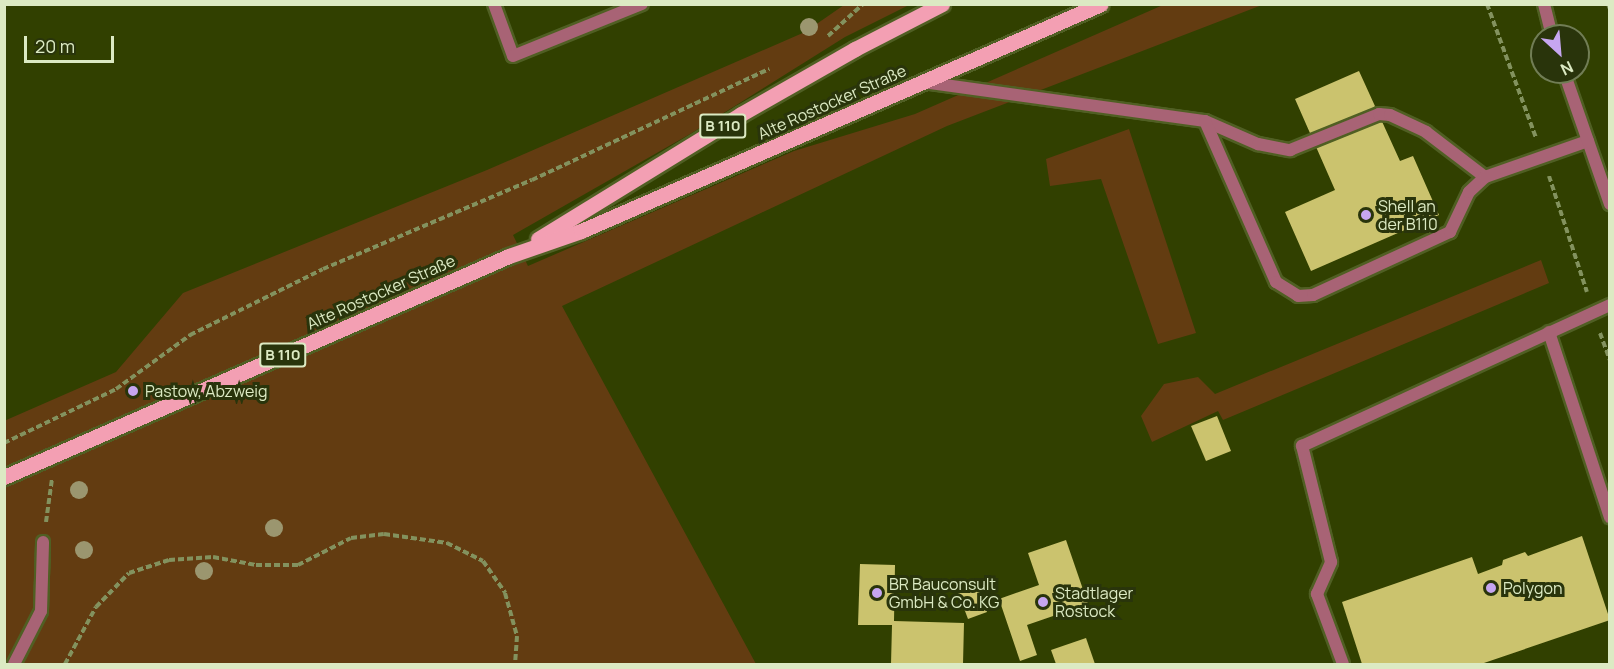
<!DOCTYPE html>
<html>
<head>
<meta charset="utf-8">
<style>
	body { margin:0 }
	#map { position:relative; width:1614px; height:669px; overflow:hidden; background:#314000; font-family:Manrope,sans-serif }
	div>[style] { position:absolute }
	.green>* { inset:0; background:#633c11 }
	.building>* { inset:0; background:#cbc36e }
	.path>* { height:4px; margin-top:-2px; transform-origin:0; background:repeating-linear-gradient(90deg,#83925e 0 6px,transparent 0 9px) }
	.roads { filter:drop-shadow(2px 0 #505f23) drop-shadow(-2px 0 #505f23) drop-shadow(0 2px #505f23) drop-shadow(0 -2px #505f23) }
	.service>* { height:12px; margin:-6px; padding:0 6px; transform-origin:6px; border-radius:6px; background:#a86375 }
	.minor>* { height:12px; margin:-6px; padding:0 6px; transform-origin:6px; border-radius:6px; background:#a86375 }
	.primary>* { height:15px; margin:-7.5px; padding:0 7.5px; transform-origin:7.5px; border-radius:7.5px; background:#f39fb3 }
	.trees>* { width:18px; height:18px; margin:-9px; border-radius:50%; background:#9b966f }
	.dots>* { width:16px; height:16px; translate:-50% -50%; box-sizing:border-box; border:3px solid #29340b; border-radius:50% }
	span { translate:-50% -50%; white-space:nowrap; text-align:center; line-height:1.15; -webkit-text-stroke:6px #29340b; paint-order:stroke }
	.shield-label span { padding:2px 4px; background:#29340b; border:2px solid; border-radius:4px; -webkit-text-stroke-width:0 }
	.shield-label { font-size:15px; color:#dceac3; font-weight:700 }
	.street-label { font-size:16px; color:#dceac3 }
	.poi-label { font-size:16px; color:#dceac3 }
	.left { translate:0 -50%; text-align:left }
	.frame { position:absolute; inset:0; border:6px solid #dceac3; pointer-events:none }
	.north { position:absolute; left:1530px; top:24px; width:60px; height:60px; box-sizing:border-box; background:#29340b; border:2px solid #717d55; border-radius:50%; rotate:154deg; font-size:16px; font-weight:700; line-height:24px; text-align:center; color:#dceac3 }
	.north::after { content:''; display:block; margin:auto; width:21px; height:27px; background:#c6a6f0; clip-path:polygon(50% 0,100% 100%,50% 72%,0 100%) }
	.scale { position:absolute; left:24px; top:36px; width:90px; height:27px; box-sizing:border-box; border:3px solid #dceac3; border-top:0; padding-left:8px; font-size:18px; line-height:21px; white-space:nowrap; color:#dceac3; -webkit-text-stroke:4px #29340b; paint-order:stroke }
</style>
</head>
<body>
<div id="map">
	<div class="green">
		<div style="clip-path:polygon(844px 5px,909px 5px,845px 37px,690px 134px,513px 235px,528px 266px,794px 151px,915px 114px,1163px 5px,1262px 5px,947px 126px,562px 306px,756px 664px,5px 664px,4px 421px,116px 372px,183px 293px,487px 170px,805px 32px)"></div>
		<div style="clip-path:polygon(1129px 129px,1196px 333px,1158px 344px,1101px 179px,1050px 186px,1046px 159px)"></div>
		<div style="clip-path:polygon(1541px 260px,1549px 283px,1223px 420px,1218px 411px,1152px 442px,1141px 416px,1164px 384px,1198px 377px,1215px 394px)"></div>
	</div>
	<div class="building">
		<div style="clip-path:polygon(1359px 71px,1400px 161px,1413px 156px,1439px 215px,1311px 271px,1285px 212px,1335px 190px,1295px 99px)"></div>
		<div style="clip-path:polygon(1217px 416px,1231px 451px,1206px 461px,1191px 426px)"></div>
		<div style="clip-path:polygon(1582px 536px,1610px 620px,1481px 664px,1362px 664px,1342px 602px,1472px 557px,1478px 574px,1502px 565px,1503px 560px,1525px 552px,1528px 556px)"></div>
		<div style="clip-path:polygon(1066px 540px,1088px 604px,1027px 625px,1037px 655px,1020px 661px,999px 599px,1039px 585px,1028px 553px)"></div>
		<div style="clip-path:polygon(860px 564px,895px 565px,894px 621px,964px 623px,963px 664px,891px 664px,892px 625px,858px 625px)"></div>
		<div style="clip-path:polygon(976px 583px,987px 612px,968px 619px,957px 590px)"></div>
		<div style="clip-path:polygon(1086px 638px,1095px 664px,1056px 664px,1051px 650px)"></div>
	</div>
	<div class="path">
		<div style="left:1487px;top:4px;width:143px;rotate:69.9deg"></div>
		<div style="left:1608px;top:4px;width:5px;rotate:68deg"></div>
		<div style="left:828px;top:36px;width:47px;rotate:-42.4deg"></div>
		<div style="left:1549px;top:176px;width:122px;rotate:71.9deg"></div>
		<div style="left:1600px;top:333px;width:30px;rotate:70deg"></div>
		<div style="left:4px;top:443px;width:124px;rotate:-25.7deg"></div>
		<div style="left:116px;top:389px;width:92px;rotate:-36.1deg"></div>
		<div style="left:190px;top:335px;width:148px;rotate:-26.4deg"></div>
		<div style="left:323px;top:269px;width:227px;rotate:-23.1deg"></div>
		<div style="left:532px;top:180px;width:262px;rotate:-25.1deg"></div>
		<div style="left:46px;top:522px;width:43px;rotate:-82.1deg"></div>
		<div style="left:65px;top:664px;width:65px;rotate:-61.5deg"></div>
		<div style="left:96px;top:607px;width:47px;rotate:-45.9deg"></div>
		<div style="left:129px;top:573px;width:42px;rotate:-18deg"></div>
		<div style="left:169px;top:560px;width:44px;rotate:-3.9deg"></div>
		<div style="left:213px;top:557px;width:44px;rotate:10.5deg"></div>
		<div style="left:256px;top:565px;width:42px"></div>
		<div style="left:298px;top:565px;width:59px;rotate:-27deg"></div>
		<div style="left:351px;top:538px;width:33px;rotate:-7deg"></div>
		<div style="left:384px;top:534px;width:64px;rotate:8.1deg"></div>
		<div style="left:447px;top:543px;width:40px;rotate:26.6deg"></div>
		<div style="left:483px;top:561px;width:39px;rotate:55deg"></div>
		<div style="left:505px;top:593px;width:45px;rotate:74.4deg"></div>
		<div style="left:517px;top:636px;width:28px;rotate:94deg"></div>
	</div>
	<div class="roads">
		<div class="service">
			<div style="left:494px;top:4px;width:55px;rotate:69.9deg"></div>
			<div style="left:513px;top:56px;width:139px;rotate:-22deg"></div>
			<div style="left:923px;top:82px;width:285px;rotate:7.9deg"></div>
			<div style="left:1205px;top:121px;width:58px;rotate:23.5deg"></div>
			<div style="left:1258px;top:144px;width:33px;rotate:11deg"></div>
			<div style="left:1290px;top:150px;width:96px;rotate:-22deg"></div>
			<div style="left:1379px;top:114px;width:11px;rotate:5deg"></div>
			<div style="left:1390px;top:115px;width:40px;rotate:25deg"></div>
			<div style="left:1426px;top:132px;width:74px;rotate:37.3deg"></div>
			<div style="left:1205px;top:121px;width:176px;rotate:66.2deg"></div>
			<div style="left:1276px;top:282px;width:26px;rotate:32deg"></div>
			<div style="left:1298px;top:296px;width:15px;rotate:-4deg"></div>
			<div style="left:1313px;top:295px;width:151px;rotate:-24.7deg"></div>
			<div style="left:1450px;top:232px;width:44px;rotate:-64.6deg"></div>
			<div style="left:1469px;top:192px;width:22px;rotate:-43deg"></div>
			<div style="left:1485px;top:177px;width:109px;rotate:-19.3deg"></div>
			<div style="left:1549px;top:332px;width:195px;rotate:71.8deg"></div>
			<div style="left:1343px;top:664px;width:75px;rotate:-110.4deg"></div>
			<div style="left:1317px;top:594px;width:35px;rotate:-66deg"></div>
			<div style="left:1331px;top:562px;width:120px;rotate:-104deg"></div>
			<div style="left:1302px;top:446px;width:339px;rotate:-24.6deg"></div>
		</div>
		<div class="minor">
			<div style="left:1544px;top:4px;width:33px;rotate:76deg"></div>
			<div style="left:1564px;top:72px;width:140px;rotate:70.8deg"></div>
			<div style="left:14px;top:664px;width:59px;rotate:-63deg"></div>
			<div style="left:41px;top:611px;width:69px;rotate:-88.3deg"></div>
		</div>
		<div class="primary">
			<div style="left:538px;top:239px;width:238px;rotate:-31.6deg"></div>
			<div style="left:741px;top:114px;width:131px;rotate:-29.7deg"></div>
			<div style="left:855px;top:49px;width:98px;rotate:-27.3deg"></div>
			<div style="left:4px;top:477px;width:551px;rotate:-23.64deg"></div>
			<div style="left:509px;top:256px;width:76px;rotate:-19.1deg"></div>
			<div style="left:581px;top:231px;width:567px;rotate:-23.58deg"></div>
		</div>
	</div>
	<div class="trees">
		<div style="left:809px;top:27px"></div>
		<div style="left:79px;top:490px"></div>
		<div style="left:274px;top:528px"></div>
		<div style="left:84px;top:550px"></div>
		<div style="left:204px;top:571px"></div>
	</div>
	<div class="dots">
		<div style="left:1366px;top:215px;background:#c6a6f0"></div>
		<div style="left:133px;top:391px;background:#c6a6f0"></div>
		<div style="left:1491px;top:588px;background:#c6a6f0"></div>
		<div style="left:877px;top:593px;background:#c6a6f0"></div>
		<div style="left:1043px;top:602px;background:#c6a6f0"></div>
	</div>
	<div class="shield-label">
		<span style="left:723px;top:126px">B 110</span>
		<span style="left:283px;top:355px">B 110</span>
	</div>
	<div class="street-label">
		<span style="left:832px;top:102px;rotate:-24deg">Alte Rostocker Straße</span>
		<span style="left:381px;top:292px;rotate:-24deg">Alte Rostocker Straße</span>
	</div>
	<div class="poi-label">
		<span class="left" style="left:1378px;top:215px">Shell an<br>der B110</span>
		<span class="left" style="left:145px;top:391px">Pastow, Abzweig</span>
		<span class="left" style="left:889px;top:593px">BR Bauconsult<br>GmbH &amp; Co. KG</span>
		<span class="left" style="left:1503px;top:588px">Polygon</span>
		<span class="left" style="left:1055px;top:602px">Stadtlager<br>Rostock</span>
	</div>
	<div class="frame"></div>
	<div class="north">N</div>
	<div class="scale">20 m</div>
</div>
</body>
</html>
